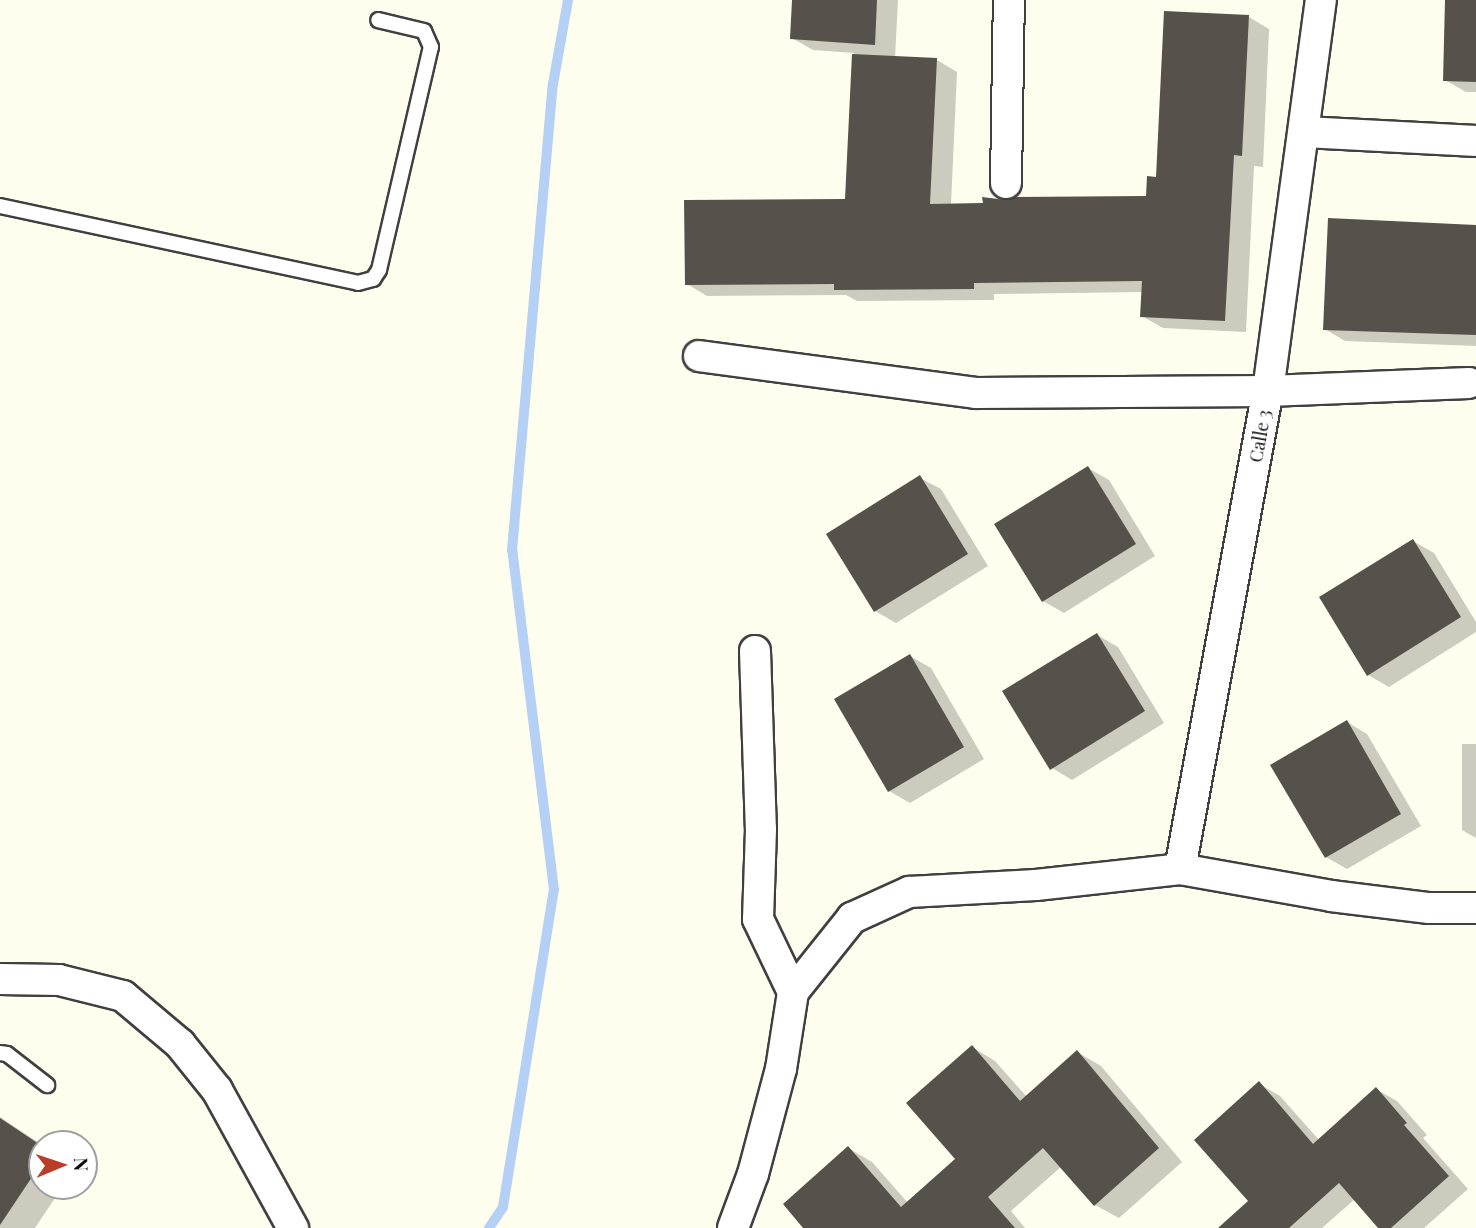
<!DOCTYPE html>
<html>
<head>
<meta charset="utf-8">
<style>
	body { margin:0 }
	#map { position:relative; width:1476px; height:1228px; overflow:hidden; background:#fffeee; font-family:"Playfair Display",serif }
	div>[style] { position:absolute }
	.shadow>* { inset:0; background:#0003 }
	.stream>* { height:10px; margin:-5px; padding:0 5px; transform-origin:5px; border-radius:5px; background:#b4d1f5 }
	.building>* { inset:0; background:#56514a }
	.roads { filter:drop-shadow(2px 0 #404040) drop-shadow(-2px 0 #404040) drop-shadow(0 2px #404040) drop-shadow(0 -2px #404040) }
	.lane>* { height:14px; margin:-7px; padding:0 7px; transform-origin:7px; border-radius:7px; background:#fff }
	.street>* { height:30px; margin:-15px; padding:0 15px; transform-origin:15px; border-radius:15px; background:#fff }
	span { translate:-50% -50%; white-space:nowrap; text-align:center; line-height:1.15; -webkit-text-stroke:7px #fff; paint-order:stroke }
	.street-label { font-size:18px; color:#0d0d0d }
	.north { position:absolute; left:28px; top:1130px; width:70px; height:70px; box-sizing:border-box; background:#fff; border:2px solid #9e9e9e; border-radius:50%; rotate:88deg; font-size:19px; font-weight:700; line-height:28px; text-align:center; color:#0d0d0d }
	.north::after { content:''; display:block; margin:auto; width:24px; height:32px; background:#ba3d29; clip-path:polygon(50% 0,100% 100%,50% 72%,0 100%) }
</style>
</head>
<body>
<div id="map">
	<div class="shadow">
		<div style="clip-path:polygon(794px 0,898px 0,895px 58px,937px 60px,957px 72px,951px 205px,1148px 197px,1249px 17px,1269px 29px,1263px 167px,1254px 166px,1246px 332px,1163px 328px,1142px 316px,1143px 292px,994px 294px,994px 300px,857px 301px,846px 295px,707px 296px,687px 284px,847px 200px,854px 53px,813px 50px,792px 38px)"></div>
		<div style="clip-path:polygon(1447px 0,1476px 0,1476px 92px,1466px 92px,1445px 80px)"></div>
		<div style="clip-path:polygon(1476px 226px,1476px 346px,1345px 341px,1325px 329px)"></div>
		<div style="clip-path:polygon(1088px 468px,1109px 480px,1155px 556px,1064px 613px,1043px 601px)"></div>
		<div style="clip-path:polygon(920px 478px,941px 489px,988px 566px,896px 623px,875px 611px,829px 535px)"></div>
		<div style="clip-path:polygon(1413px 541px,1434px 553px,1476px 622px,1476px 632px,1389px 687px,1368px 675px)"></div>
		<div style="clip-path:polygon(1097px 635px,1118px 647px,1164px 723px,1072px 780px,1052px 768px)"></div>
		<div style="clip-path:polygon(910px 656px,931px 668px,984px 759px,910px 803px,889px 791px)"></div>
		<div style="clip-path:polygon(1347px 722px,1367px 734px,1421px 826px,1347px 869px,1326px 857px)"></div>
		<div style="clip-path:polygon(1462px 744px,1476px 744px,1476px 838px,1462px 830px)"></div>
		<div style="clip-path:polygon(972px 1047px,995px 1061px,1027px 1097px,1077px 1052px,1101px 1066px,1182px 1162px,1119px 1218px,1095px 1205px,1062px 1166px,1011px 1211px,1025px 1228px,807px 1228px,848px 1148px,872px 1162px,908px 1203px,957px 1159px)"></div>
		<div style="clip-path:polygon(1259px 1084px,1280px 1096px,1319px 1140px,1376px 1089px,1397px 1101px,1427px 1135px,1423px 1138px,1468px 1189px,1424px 1228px,1380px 1228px,1355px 1199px,1322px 1228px,1221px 1228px,1250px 1201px)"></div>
		<div style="clip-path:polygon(0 1117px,42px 1145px,42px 1186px,63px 1186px,35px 1228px,0 1228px)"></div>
	</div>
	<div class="stream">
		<div style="left:489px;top:1228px;width:25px;rotate:-56deg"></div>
		<div style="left:503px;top:1207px;width:321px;rotate:-80.9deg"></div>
		<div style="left:554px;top:890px;width:343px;rotate:-97deg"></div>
		<div style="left:512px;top:550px;width:468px;rotate:-85deg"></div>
		<div style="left:553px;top:84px;width:85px;rotate:-79.9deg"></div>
	</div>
	<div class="building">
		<div style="clip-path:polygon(792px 0,877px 0,875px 45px,790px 39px)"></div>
		<div style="clip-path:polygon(1445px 0,1476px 0,1476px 82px,1443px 81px)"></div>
		<div style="clip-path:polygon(1164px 11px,1249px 15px,1242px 156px,1234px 155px,1225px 321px,1140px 317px,1142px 281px,974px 283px,974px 289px,834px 290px,834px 284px,685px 285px,684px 200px,845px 199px,852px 54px,937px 58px,930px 204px,983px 203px,982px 197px,1006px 200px,1016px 197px,1146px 196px,1147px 176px,1156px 177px)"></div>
		<div style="clip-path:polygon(1328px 218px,1476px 225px,1476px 335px,1323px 330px)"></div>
		<div style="clip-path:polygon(1088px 466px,1136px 544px,1042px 602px,994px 524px)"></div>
		<div style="clip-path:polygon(920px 475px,968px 554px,874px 612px,826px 534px)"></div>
		<div style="clip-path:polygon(1413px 539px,1461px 617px,1367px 676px,1319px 597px)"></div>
		<div style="clip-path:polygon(1097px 633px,1145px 711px,1050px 770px,1002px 691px)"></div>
		<div style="clip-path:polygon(910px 654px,964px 747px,888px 792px,834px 699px)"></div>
		<div style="clip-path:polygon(1347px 720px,1401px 814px,1325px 858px,1270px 765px)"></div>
		<div style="clip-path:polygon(972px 1045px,1020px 1101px,1077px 1050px,1159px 1148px,1094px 1206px,1043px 1148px,988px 1197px,1015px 1228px,803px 1228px,783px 1204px,848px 1146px,901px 1207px,955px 1159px,906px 1103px)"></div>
		<div style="clip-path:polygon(1259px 1081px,1313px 1144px,1376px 1087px,1407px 1123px,1404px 1125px,1449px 1176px,1391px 1228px,1378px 1228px,1339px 1183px,1289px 1228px,1218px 1228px,1248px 1201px,1194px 1140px)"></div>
		<div style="clip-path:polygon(0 1118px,42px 1146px,42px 1162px,0 1225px)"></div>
	</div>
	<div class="roads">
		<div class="lane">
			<div style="left:0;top:206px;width:366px;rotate:12.1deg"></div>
			<div style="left:358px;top:283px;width:16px;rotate:-15deg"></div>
			<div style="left:373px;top:279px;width:11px;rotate:-56deg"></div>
			<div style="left:379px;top:270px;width:229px;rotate:-76.9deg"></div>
			<div style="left:431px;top:47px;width:17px;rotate:-114deg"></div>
			<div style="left:424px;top:31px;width:47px;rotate:-166.6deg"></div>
			<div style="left:0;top:1053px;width:7px;rotate:8deg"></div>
			<div style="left:7px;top:1054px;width:51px;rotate:37.8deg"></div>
		</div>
		<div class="street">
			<div style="left:1305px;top:132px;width:171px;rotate:3deg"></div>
			<div style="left:1006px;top:183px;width:183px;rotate:-89.1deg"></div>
			<div style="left:699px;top:356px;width:279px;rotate:7.6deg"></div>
			<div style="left:976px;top:393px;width:292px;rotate:-0.4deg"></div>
			<div style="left:1268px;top:391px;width:201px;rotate:-2.3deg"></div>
			<div style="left:755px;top:651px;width:178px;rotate:88.1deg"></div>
			<div style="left:761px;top:829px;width:90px;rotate:91.9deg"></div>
			<div style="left:758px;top:919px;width:81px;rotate:64.4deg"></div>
			<div style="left:1180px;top:869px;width:486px;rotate:-79.6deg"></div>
			<div style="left:1268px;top:391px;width:395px;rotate:-82.3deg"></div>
			<div style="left:0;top:979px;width:59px;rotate:1deg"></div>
			<div style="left:59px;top:980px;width:66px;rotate:14deg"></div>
			<div style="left:123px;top:996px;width:75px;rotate:40.1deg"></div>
			<div style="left:180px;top:1044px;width:59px;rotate:51.2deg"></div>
			<div style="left:217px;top:1090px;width:158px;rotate:61.2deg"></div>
			<div style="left:733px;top:1228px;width:58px;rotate:-69.7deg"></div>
			<div style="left:753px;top:1174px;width:109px;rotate:-75.1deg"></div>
			<div style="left:781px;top:1069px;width:78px;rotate:-81.1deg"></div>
			<div style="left:793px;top:992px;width:95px;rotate:-51.4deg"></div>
			<div style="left:852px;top:918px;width:63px;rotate:-24.5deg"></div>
			<div style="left:909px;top:892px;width:127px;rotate:-3.2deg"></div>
			<div style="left:1036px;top:885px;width:145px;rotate:-6.3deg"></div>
			<div style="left:1180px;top:869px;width:153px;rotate:10.1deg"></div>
			<div style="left:1331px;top:896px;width:99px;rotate:7deg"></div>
			<div style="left:1429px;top:908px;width:47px"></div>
		</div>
	</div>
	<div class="street-label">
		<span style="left:1260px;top:436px;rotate:-80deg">Calle 3</span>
	</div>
	<div class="north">N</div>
</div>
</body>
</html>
